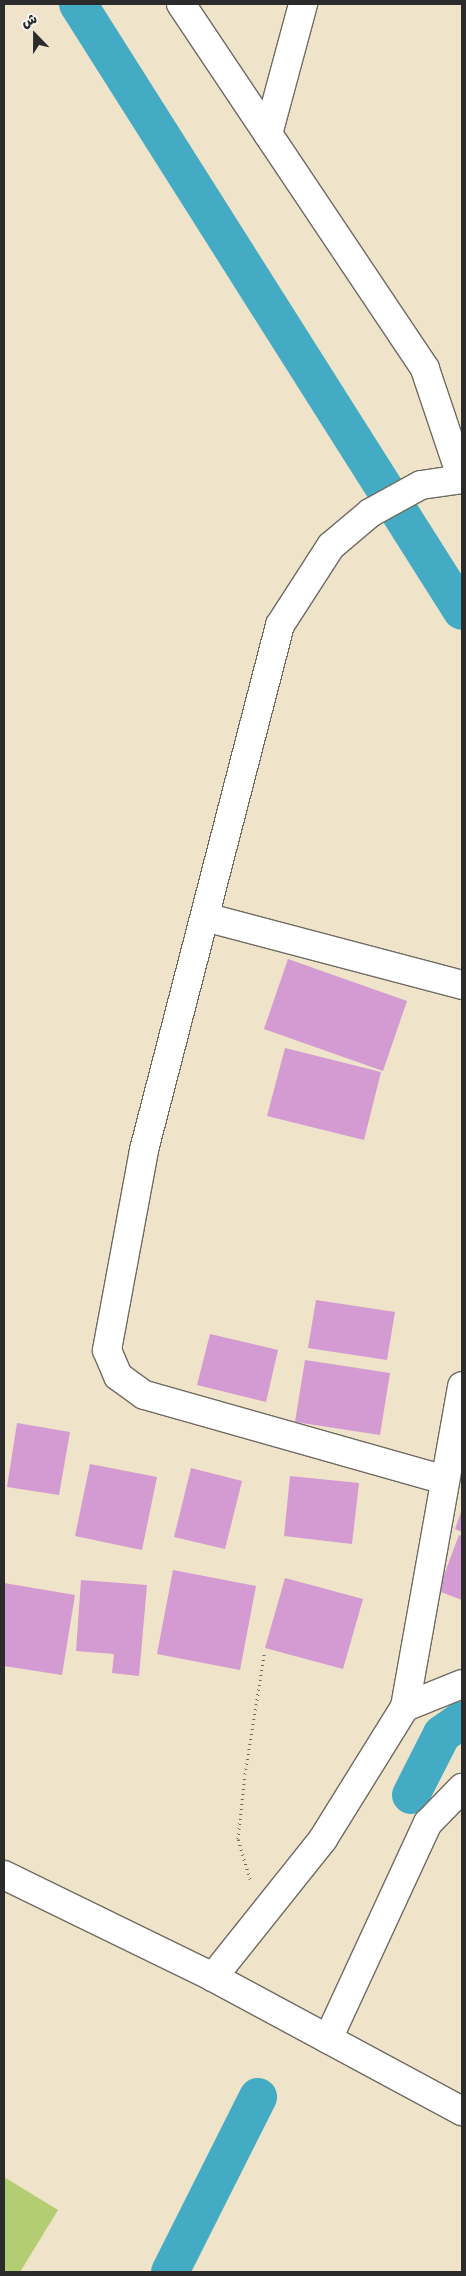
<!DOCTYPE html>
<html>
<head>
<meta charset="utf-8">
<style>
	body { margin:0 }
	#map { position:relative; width:466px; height:2276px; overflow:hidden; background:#efe3c9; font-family:"Balsamiq Sans","Playpen Sans Arabic",sans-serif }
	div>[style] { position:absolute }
	.green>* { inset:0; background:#b3cd73 }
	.canal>* { height:38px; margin:-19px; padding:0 19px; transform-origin:19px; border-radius:19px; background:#44abc4 }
	.building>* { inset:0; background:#d39bd1 }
	.path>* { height:3px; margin-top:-1.5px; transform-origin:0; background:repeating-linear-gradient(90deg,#706b62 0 1px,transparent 0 5px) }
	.roads { filter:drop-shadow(1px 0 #706b62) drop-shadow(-1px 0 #706b62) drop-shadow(0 1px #706b62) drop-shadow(0 -1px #706b62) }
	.minor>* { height:28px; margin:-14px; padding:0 14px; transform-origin:14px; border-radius:14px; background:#fff }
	span { translate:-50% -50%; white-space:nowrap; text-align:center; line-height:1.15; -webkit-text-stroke:4.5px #f6f6f2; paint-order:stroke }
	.frame { position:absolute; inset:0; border:5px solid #2b2b2b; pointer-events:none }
	.north { position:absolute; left:10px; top:10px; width:50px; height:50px; -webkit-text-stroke:4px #f6f6f2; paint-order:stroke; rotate:338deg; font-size:14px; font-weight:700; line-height:20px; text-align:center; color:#2b2b2b }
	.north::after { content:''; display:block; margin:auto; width:18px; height:22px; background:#2b2b2b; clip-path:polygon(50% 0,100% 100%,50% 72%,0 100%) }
</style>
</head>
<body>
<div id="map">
	<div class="green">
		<div style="clip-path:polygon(4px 2177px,58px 2210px,20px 2272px,4px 2272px)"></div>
	</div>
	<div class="canal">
		<div style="left:78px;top:4px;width:718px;rotate:57.68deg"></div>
		<div style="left:411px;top:1795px;width:68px;rotate:-63.1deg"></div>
		<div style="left:442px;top:1734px;width:24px;rotate:-35deg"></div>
		<div style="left:170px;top:2272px;width:196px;rotate:-63.3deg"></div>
	</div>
	<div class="building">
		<div style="clip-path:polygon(288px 959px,407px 1001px,383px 1071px,264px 1029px)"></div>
		<div style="clip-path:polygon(285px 1048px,381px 1072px,364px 1140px,267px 1116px)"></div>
		<div style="clip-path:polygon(316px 1300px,395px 1312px,387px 1360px,308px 1348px)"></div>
		<div style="clip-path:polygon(210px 1334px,278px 1350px,266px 1402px,197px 1385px)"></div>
		<div style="clip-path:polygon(305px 1360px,390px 1373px,380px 1435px,295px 1422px)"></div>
		<div style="clip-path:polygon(17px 1423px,70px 1432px,59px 1495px,7px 1487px)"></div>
		<div style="clip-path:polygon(90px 1464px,157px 1477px,142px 1550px,75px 1536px)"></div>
		<div style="clip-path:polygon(191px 1468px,242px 1481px,225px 1549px,174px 1537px)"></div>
		<div style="clip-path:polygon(290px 1476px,359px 1483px,352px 1544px,284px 1536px)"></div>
		<div style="clip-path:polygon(462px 1509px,462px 1532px,455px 1529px)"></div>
		<div style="clip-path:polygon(459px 1535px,462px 1536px,462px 1600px,438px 1591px)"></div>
		<div style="clip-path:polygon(173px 1570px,256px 1586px,240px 1670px,157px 1654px)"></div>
		<div style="clip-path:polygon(285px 1578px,363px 1599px,343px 1669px,265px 1648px)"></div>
		<div style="clip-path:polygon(81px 1580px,147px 1585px,139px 1676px,112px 1673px,114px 1654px,76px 1651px)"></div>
		<div style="clip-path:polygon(4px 1583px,75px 1595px,62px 1675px,4px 1666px)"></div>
	</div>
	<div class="path">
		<div style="left:250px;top:1879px;width:42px;rotate:-106.7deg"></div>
		<div style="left:238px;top:1839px;width:65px;rotate:-83.9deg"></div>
		<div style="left:245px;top:1774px;width:121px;rotate:-80.9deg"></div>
	</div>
	<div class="roads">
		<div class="minor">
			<div style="left:181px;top:4px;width:439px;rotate:56.2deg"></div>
			<div style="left:425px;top:369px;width:116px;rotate:71.4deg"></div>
			<div style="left:268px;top:134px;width:135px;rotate:-74.9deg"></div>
			<div style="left:205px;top:917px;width:266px;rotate:14.8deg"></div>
			<div style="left:445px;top:1480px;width:313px;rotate:-164.2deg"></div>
			<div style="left:144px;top:1395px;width:32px;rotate:-144deg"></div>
			<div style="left:118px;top:1376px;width:28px;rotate:-113deg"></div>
			<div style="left:107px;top:1350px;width:203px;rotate:-79.5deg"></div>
			<div style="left:144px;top:1150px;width:542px;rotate:-75.48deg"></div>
			<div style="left:280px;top:625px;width:94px;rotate:-57.2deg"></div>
			<div style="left:331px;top:546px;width:51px;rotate:-40.2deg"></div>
			<div style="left:370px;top:513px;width:58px;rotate:-28.8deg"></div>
			<div style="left:421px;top:485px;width:41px;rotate:-8.3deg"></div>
			<div style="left:405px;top:1707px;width:61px;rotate:-22deg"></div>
			<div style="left:4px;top:1875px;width:233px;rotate:26deg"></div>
			<div style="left:213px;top:1977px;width:283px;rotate:28.3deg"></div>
			<div style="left:213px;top:1977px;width:176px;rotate:-51.4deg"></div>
			<div style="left:323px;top:1839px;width:155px;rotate:-58.2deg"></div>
			<div style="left:405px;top:1707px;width:326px;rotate:-79.9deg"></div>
			<div style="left:328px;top:2039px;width:238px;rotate:-65.2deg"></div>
			<div style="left:428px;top:1823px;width:49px;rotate:-45.8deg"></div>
		</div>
	</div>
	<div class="frame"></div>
	<div class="north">ش</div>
</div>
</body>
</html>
